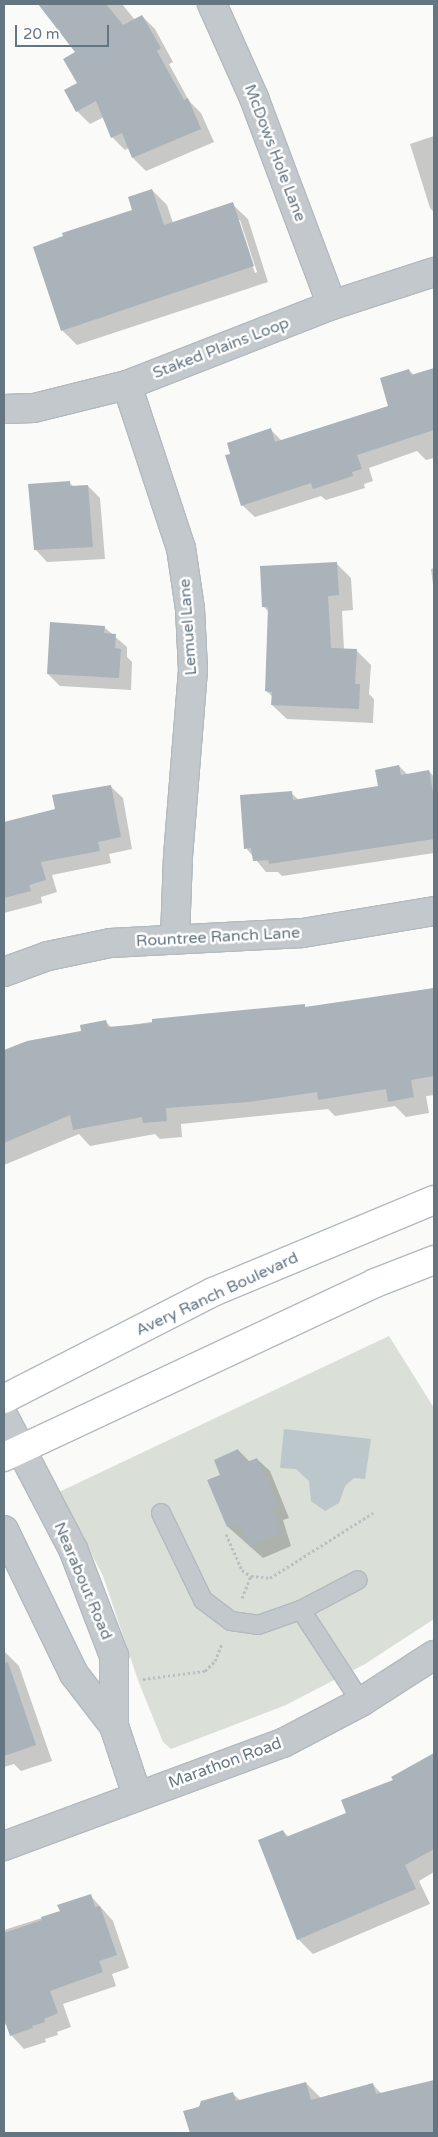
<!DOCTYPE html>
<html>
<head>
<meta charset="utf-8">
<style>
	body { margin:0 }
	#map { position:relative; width:438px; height:2137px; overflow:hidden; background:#fafaf8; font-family:"Varela Round",sans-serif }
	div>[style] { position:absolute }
	.green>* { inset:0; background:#dadfd7 }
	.water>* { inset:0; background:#bbc7cb }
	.shadow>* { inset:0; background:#0003 }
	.building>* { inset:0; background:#aab3b9 }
	.path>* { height:3px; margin-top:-1.5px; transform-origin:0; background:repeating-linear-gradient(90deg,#bbbfc2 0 2.5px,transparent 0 5px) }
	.roads { filter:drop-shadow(1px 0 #b3babf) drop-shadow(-1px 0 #b3babf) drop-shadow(0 1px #b3babf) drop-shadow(0 -1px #b3babf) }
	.lane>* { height:18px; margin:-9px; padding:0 9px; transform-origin:9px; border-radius:9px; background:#c3c8cc }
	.street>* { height:28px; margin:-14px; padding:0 14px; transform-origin:14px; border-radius:14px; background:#c3c8cc }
	.secondary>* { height:28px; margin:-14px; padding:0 14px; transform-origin:14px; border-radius:14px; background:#fff }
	span { translate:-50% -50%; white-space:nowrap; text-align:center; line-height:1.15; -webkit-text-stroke:5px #fff; paint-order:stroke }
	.street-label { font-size:16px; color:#657683 }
	.frame { position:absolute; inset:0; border:5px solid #657683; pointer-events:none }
	.scale { position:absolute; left:15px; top:25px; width:94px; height:22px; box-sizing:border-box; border:2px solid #657683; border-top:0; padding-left:6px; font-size:15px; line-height:18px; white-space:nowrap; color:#657683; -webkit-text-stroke:4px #fff; paint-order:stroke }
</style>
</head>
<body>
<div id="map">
	<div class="green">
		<div style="clip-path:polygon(389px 1336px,434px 1408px,434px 1619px,365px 1664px,286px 1705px,171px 1749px,163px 1742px,139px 1683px,103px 1576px,59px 1492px)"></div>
	</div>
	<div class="water">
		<div style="clip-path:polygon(284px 1429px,371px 1439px,365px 1479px,354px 1478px,345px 1486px,339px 1503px,325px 1511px,311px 1501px,309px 1481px,296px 1469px,280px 1468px)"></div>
	</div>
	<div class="shadow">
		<div style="clip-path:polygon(40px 4px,122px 4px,135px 20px,142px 16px,155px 29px,173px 62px,169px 64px,189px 101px,201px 113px,214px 142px,146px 171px,133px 158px,129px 148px,125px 150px,112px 137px,104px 117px,90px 124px,77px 111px,66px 91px,78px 84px,77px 52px)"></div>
		<div style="clip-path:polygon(434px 136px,434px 212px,430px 208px,410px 144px)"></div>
		<div style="clip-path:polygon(evenodd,152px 190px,167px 205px,173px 223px,232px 204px,248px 219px,268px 282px,77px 345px,62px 330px,134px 210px,152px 190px,237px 220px,240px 220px,257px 272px,255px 273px,237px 220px)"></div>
		<div style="clip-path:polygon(409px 370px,415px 376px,434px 370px,434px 458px,426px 460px,417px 451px,369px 468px,373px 481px,364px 484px,365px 488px,326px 500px,321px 496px,255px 517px,242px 505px,232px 454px,271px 430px,282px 441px,390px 406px)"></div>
		<div style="clip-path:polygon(69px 482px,74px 487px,88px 486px,100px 498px,105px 559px,47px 562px,35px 549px)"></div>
		<div style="clip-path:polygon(336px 563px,351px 578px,353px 610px,342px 611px,344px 650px,356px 650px,371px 665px,369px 694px,374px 699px,373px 723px,287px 719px,272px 705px,273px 697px,266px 691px,269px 612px,263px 606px)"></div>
		<div style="clip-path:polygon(434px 568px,434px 592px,431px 569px)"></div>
		<div style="clip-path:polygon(104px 627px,127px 647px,127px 657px,132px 662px,131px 690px,60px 686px,48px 674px)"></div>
		<div style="clip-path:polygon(399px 766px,408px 775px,429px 771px,434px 777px,434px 853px,282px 876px,278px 872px,266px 872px,246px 848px,291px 793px,299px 800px,379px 787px)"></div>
		<div style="clip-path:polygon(110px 786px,123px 798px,132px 849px,109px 854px,111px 863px,52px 875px,57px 892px,41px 897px,42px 903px,4px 913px,4px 824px,56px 810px)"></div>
		<div style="clip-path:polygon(434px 988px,434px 1095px,426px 1096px,429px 1113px,406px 1117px,395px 1106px,335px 1116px,328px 1109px,181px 1124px,182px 1137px,160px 1139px,155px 1134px,90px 1146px,79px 1134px,4px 1165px,4px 1051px,27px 1042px,83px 1032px,106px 1022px,112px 1028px,202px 1014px,304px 1006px,306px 1008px,371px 1000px)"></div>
		<div style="clip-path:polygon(238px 1450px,250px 1462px,257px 1459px,270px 1471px,289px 1518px,283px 1520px,291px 1546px,263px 1558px,228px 1527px,208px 1481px,221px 1475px)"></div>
		<div style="clip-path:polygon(4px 1651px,19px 1666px,52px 1761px,21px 1771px,14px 1764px,4px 1767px)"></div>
		<div style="clip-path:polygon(434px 1755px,434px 1872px,419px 1881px,430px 1904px,313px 1954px,298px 1939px,283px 1831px,289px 1837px,348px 1814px,395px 1780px,393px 1777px)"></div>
		<div style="clip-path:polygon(90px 1895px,113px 1921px,129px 1968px,112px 1974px,116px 1986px,63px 2004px,71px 2027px,57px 2032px,58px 2035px,45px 2039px,46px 2042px,24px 2049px,11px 2035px,7px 2024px,4px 2025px,4px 1930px,61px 1912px)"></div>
		<div style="clip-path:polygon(434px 2082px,434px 2133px,191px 2133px,185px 2112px,232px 2093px,241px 2101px,306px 2083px,321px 2098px,373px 2085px,382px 2094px)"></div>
	</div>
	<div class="building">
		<div style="clip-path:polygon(38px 4px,106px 4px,123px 25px,142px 15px,161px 48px,157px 51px,184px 100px,188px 98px,201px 129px,132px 158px,122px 133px,111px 138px,96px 101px,76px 112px,64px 90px,77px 83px,63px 59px,75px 52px)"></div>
		<div style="clip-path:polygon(152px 189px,164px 225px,233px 202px,254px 266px,61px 331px,33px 247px,63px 236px,62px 233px,132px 210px,128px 197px)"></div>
		<div style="clip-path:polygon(434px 368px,434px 430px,357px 455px,362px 469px,352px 472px,353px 476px,313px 489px,311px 483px,241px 506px,225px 455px,230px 454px,227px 443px,271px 428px,275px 442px,388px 406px,380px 378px,409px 369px,411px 375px)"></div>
		<div style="clip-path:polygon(70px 481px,70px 486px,88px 485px,93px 547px,34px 550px,28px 484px)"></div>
		<div style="clip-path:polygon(337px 562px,339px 595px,328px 596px,331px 648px,357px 649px,355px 684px,360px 684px,359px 709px,271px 705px,272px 692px,265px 691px,268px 607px,262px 607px,260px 566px)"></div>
		<div style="clip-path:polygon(50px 622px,105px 626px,104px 633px,116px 634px,115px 648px,121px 649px,119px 678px,47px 674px)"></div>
		<div style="clip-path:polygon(399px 765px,401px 775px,429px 770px,434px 798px,434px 839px,269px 864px,268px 860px,253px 861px,251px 848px,244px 849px,240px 795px,292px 791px,293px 800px,378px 786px,375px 770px)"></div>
		<div style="clip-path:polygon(111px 785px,121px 837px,98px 842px,100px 851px,41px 862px,46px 880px,29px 885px,31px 891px,4px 898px,4px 822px,55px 809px,52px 795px)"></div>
		<div style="clip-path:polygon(434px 988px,434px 1076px,411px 1080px,414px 1097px,388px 1102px,386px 1089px,318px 1100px,317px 1092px,249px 1102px,166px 1108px,167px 1121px,143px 1123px,142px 1117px,73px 1130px,70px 1115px,4px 1143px,4px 1050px,27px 1041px,81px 1031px,80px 1025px,106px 1020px,108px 1027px,152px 1023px,152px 1019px,305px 1004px,305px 1007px)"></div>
		<div style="clip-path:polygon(238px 1449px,244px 1463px,257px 1458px,278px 1505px,272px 1508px,280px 1533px,250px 1547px,237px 1523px,227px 1527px,207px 1480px,220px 1475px,214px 1460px)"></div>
		<div style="clip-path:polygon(8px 1662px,36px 1745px,4px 1756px,4px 1663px)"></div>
		<div style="clip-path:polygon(434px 1753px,434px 1849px,405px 1865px,416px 1889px,297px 1940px,258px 1840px,283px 1830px,286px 1837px,346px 1813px,341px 1800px,393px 1780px,391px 1777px)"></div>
		<div style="clip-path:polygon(91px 1894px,95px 1907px,100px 1906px,117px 1955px,99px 1961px,103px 1972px,50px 1991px,58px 2013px,44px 2019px,45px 2022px,32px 2026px,33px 2028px,10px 2036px,4px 2019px,4px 1933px,42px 1920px,41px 1917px,60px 1911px,57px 1905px)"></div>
		<div style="clip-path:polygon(434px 2080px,434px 2133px,190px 2133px,183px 2111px,199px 2107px,201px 2101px,233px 2092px,236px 2101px,306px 2082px,311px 2100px,373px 2083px,376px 2094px)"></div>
	</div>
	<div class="path">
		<div style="left:226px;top:1534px;width:39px;rotate:66deg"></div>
		<div style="left:242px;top:1570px;width:11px;rotate:34deg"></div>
		<div style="left:251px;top:1576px;width:19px;rotate:6deg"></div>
		<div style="left:270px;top:1578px;width:122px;rotate:-32.3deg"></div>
		<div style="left:242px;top:1598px;width:24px;rotate:-68deg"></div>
		<div style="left:143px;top:1679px;width:63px;rotate:-7.4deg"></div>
		<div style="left:205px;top:1671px;width:14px;rotate:-45deg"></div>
		<div style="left:215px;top:1661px;width:18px;rotate:-68deg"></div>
	</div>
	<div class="roads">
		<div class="lane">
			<div style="left:161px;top:1513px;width:97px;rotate:64.2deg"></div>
			<div style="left:203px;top:1600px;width:35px;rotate:37deg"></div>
			<div style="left:231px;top:1621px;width:27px;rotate:8deg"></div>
			<div style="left:258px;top:1625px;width:46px;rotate:-19.2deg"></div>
			<div style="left:301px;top:1610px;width:64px;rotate:-27.8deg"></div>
			<div style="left:301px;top:1610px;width:110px;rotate:56.9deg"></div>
		</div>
		<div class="street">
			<div style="left:212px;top:4px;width:103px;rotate:65.9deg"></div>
			<div style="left:254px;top:98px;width:221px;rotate:69.4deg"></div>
			<div style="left:127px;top:385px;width:172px;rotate:71.7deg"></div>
			<div style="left:181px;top:548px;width:62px;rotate:81.6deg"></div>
			<div style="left:190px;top:609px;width:61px;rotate:87.2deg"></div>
			<div style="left:193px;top:670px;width:187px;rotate:94.6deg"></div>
			<div style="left:178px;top:856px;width:82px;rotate:92.1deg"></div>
			<div style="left:4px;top:409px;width:30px;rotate:-2deg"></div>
			<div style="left:34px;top:408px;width:96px;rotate:-13.9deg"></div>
			<div style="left:127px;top:385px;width:220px;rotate:-21.3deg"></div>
			<div style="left:332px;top:305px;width:107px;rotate:-17.9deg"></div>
			<div style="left:4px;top:972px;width:47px;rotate:-20deg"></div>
			<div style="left:48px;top:956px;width:63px;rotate:-11.8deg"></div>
			<div style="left:110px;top:943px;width:193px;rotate:-3deg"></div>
			<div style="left:303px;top:933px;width:133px;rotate:-9.5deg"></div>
			<div style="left:4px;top:1417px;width:149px;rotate:62.4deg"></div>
			<div style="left:73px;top:1549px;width:115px;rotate:69deg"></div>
			<div style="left:114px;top:1656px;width:70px;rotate:90deg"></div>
			<div style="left:114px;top:1726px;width:73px;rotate:71.6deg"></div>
			<div style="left:4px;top:1530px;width:160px;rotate:64.1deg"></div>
			<div style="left:74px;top:1674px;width:66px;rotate:52.4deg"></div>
			<div style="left:4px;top:1846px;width:297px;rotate:-20.3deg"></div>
			<div style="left:283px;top:1743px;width:88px;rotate:-27.7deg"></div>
			<div style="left:361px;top:1702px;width:87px;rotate:-32.8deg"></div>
		</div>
		<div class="secondary">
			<div style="left:4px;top:1399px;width:235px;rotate:-27.1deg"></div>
			<div style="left:213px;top:1292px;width:239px;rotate:-22.6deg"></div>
			<div style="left:4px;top:1457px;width:410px;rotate:-25.1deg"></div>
			<div style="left:375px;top:1283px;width:63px;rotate:-21.3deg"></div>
		</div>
	</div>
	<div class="street-label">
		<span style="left:275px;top:153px;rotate:69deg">McDows Hole Lane</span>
		<span style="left:221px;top:348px;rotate:-21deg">Staked Plains Loop</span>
		<span style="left:188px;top:627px;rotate:-94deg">Lemuel Lane</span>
		<span style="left:218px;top:937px;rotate:-3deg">Rountree Ranch Lane</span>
		<span style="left:217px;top:1294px;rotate:-25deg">Avery Ranch Boulevard</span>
		<span style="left:83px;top:1581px;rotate:67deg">Nearabout Road</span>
		<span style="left:225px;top:1763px;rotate:-20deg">Marathon Road</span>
	</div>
	<div class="frame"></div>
	<div class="scale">20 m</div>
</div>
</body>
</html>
